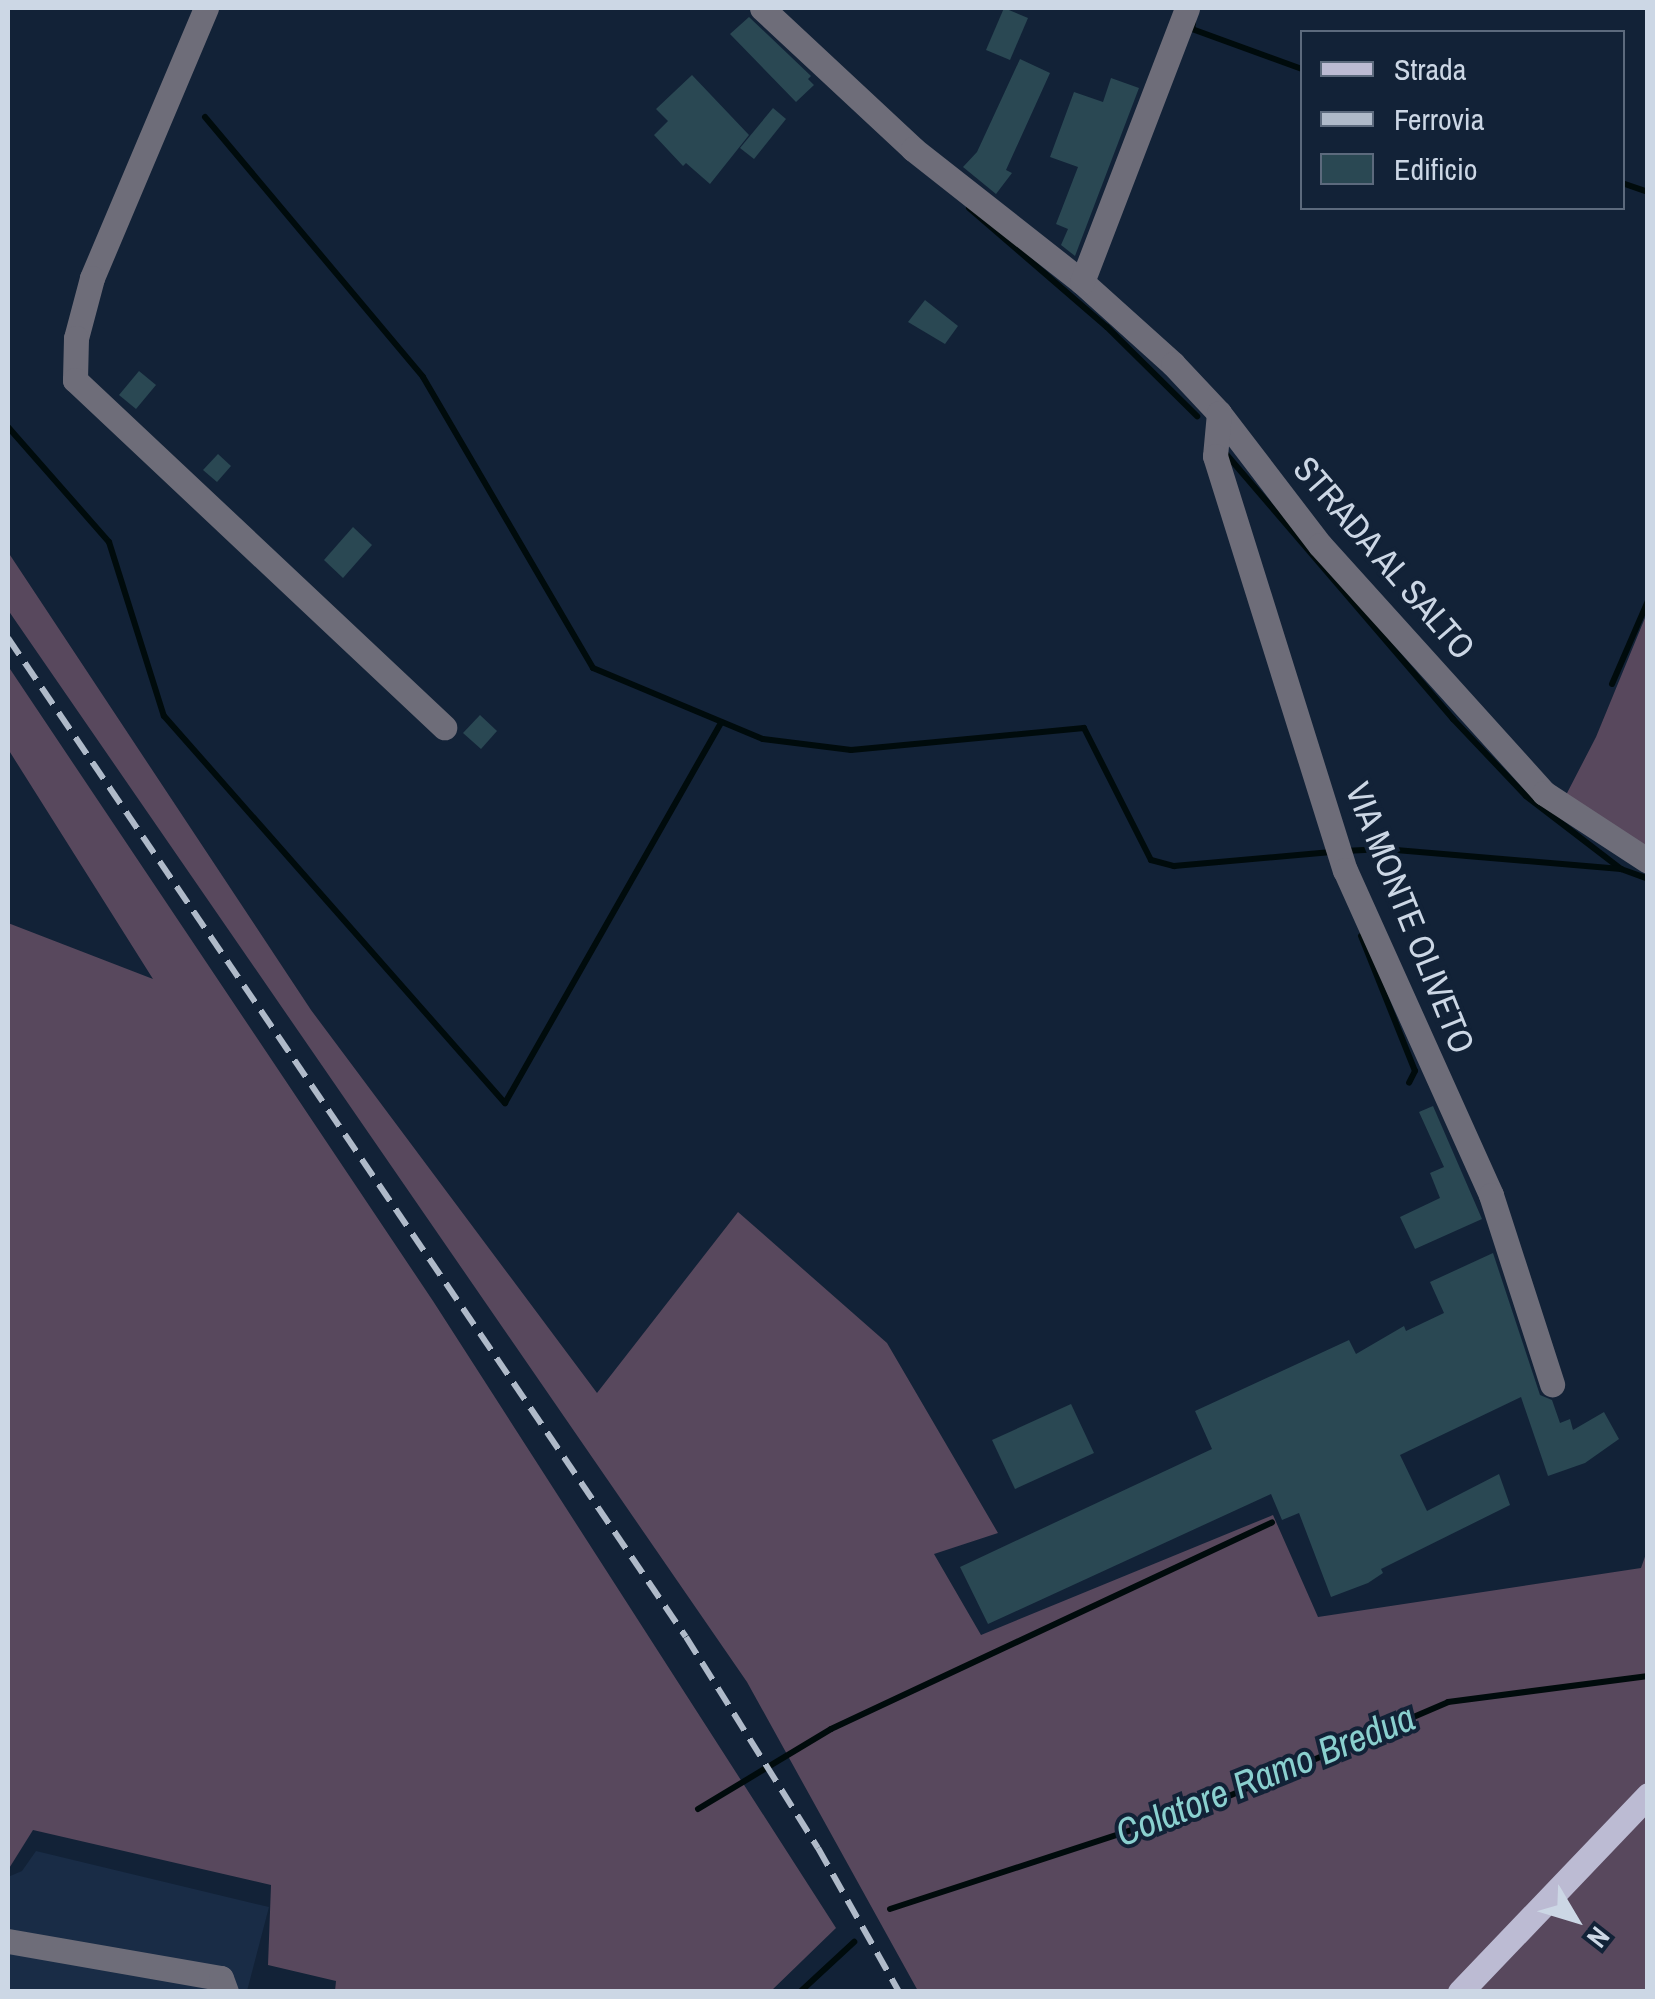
<!DOCTYPE html>
<html>
<head>
<meta charset="utf-8">
<style>
	body { margin:0 }
	#map { position:relative; width:1655px; height:1999px; overflow:hidden; background:#122237; font-family:"Archivo Narrow",sans-serif }
	div>[style] { position:absolute }
	.built>* { inset:0; background:#192c46 }
	.forest>* { inset:0; background:#58485d }
	.stream>* { height:6px; margin:-3px; padding:0 3px; transform-origin:3px; border-radius:3px; background:#000b0c }
	.building>* { inset:0; background:#2a4853 }
	.minor>* { height:25px; margin:-12.5px; padding:0 12.5px; transform-origin:12.5px; border-radius:12.5px; background:#6e6d79 }
	.major>* { height:25px; margin:-12.5px; padding:0 12.5px; transform-origin:12.5px; border-radius:12.5px; background:#bcbbd3 }
	.rail>* { height:6px; margin-top:-3px; transform-origin:0; background:repeating-linear-gradient(90deg,#afbac9 0 20px,transparent 0 30px) }
	span { translate:-50% -50%; white-space:nowrap; text-align:center; line-height:1.15; -webkit-text-stroke:8px #122237; paint-order:stroke }
	.street-label { font-size:35px; color:#ccd7e5 }
	.water-label { font-size:38px; color:#8ad0cf; font-style:italic }
	.frame { position:absolute; inset:0; border:10px solid #ccd7e5; pointer-events:none }
	.legend { position:absolute; left:1300px; top:30px; width:325px; height:180px; box-sizing:border-box; background:#122237; border:2px solid #5c6a7d; margin:0; padding:12px 18px; list-style:none; font-size:30px; color:#ccd7e5 }
	.legend li { display:flex; align-items:center; gap:20px; height:50px }
	.legend b { width:50px; border:2px solid #5c6a7d }
	.north { position:absolute; left:1525px; top:1869px; width:100px; height:100px; -webkit-text-stroke:8px #122237; paint-order:stroke; rotate:128deg; font-size:28px; font-weight:700; line-height:40px; text-align:center; color:#ccd7e5 }
	.north::after { content:''; display:block; margin:auto; width:35px; height:45px; background:#ccd7e5; clip-path:polygon(50% 0,100% 100%,50% 72%,0 100%) }
</style>
</head>
<body>
<div id="map">
	<div class="built">
		<div style="clip-path:polygon(36px 1851px,269px 1907px,247px 1991px,8px 1991px,8px 1877px,22px 1871px)"></div>
	</div>
	<div class="forest">
		<div style="clip-path:polygon(8px 552px,311px 1010px,597px 1393px,738px 1212px,887px 1343px,998px 1533px,934px 1554px,981px 1635px,1273px 1515px,1318px 1617px,1641px 1568px,1647px 1551px,1647px 1991px,918px 1991px,747px 1682px,8px 610px)"></div>
		<div style="clip-path:polygon(1647px 613px,1647px 848px,1565px 797px,1596px 737px)"></div>
		<div style="clip-path:polygon(8px 666px,433px 1301px,836px 1928px,771px 1991px,335px 1991px,336px 1981px,268px 1965px,271px 1885px,33px 1830px,8px 1870px,8px 923px,153px 979px,8px 749px)"></div>
	</div>
	<div class="stream">
		<div style="left:1193px;top:23px;width:6px;rotate:99deg"></div>
		<div style="left:1192px;top:29px;width:117px;rotate:20deg"></div>
		<div style="left:205px;top:117px;width:339px;rotate:50deg"></div>
		<div style="left:423px;top:377px;width:337px;rotate:59.7deg"></div>
		<div style="left:593px;top:668px;width:184px;rotate:22.7deg"></div>
		<div style="left:763px;top:739px;width:89px;rotate:7.1deg"></div>
		<div style="left:851px;top:750px;width:234px;rotate:-5.4deg"></div>
		<div style="left:1084px;top:728px;width:148px;rotate:63.1deg"></div>
		<div style="left:1151px;top:860px;width:24px;rotate:15deg"></div>
		<div style="left:1174px;top:866px;width:158px;rotate:-5.1deg"></div>
		<div style="left:1622px;top:183px;width:28px;rotate:19deg"></div>
		<div style="left:969px;top:208px;width:182px;rotate:40.8deg"></div>
		<div style="left:1107px;top:327px;width:127px;rotate:44.7deg"></div>
		<div style="left:8px;top:427px;width:153px;rotate:48.7deg"></div>
		<div style="left:109px;top:542px;width:182px;rotate:72.5deg"></div>
		<div style="left:164px;top:716px;width:516px;rotate:48.62deg"></div>
		<div style="left:505px;top:1103px;width:438px;rotate:-60.4deg"></div>
		<div style="left:1226px;top:454px;width:349px;rotate:49.4deg"></div>
		<div style="left:1453px;top:719px;width:106px;rotate:46.5deg"></div>
		<div style="left:1526px;top:796px;width:120px;rotate:37.5deg"></div>
		<div style="left:1621px;top:869px;width:29px;rotate:20deg"></div>
		<div style="left:1612px;top:684px;width:90px;rotate:-66.6deg"></div>
		<div style="left:1344px;top:851px;width:40px;rotate:-2.9deg"></div>
		<div style="left:1384px;top:849px;width:238px;rotate:4.8deg"></div>
		<div style="left:1361px;top:936px;width:145px;rotate:68.2deg"></div>
		<div style="left:1415px;top:1071px;width:13px;rotate:117deg"></div>
		<div style="left:698px;top:1809px;width:155px;rotate:-31deg"></div>
		<div style="left:831px;top:1729px;width:487px;rotate:-25.1deg"></div>
		<div style="left:890px;top:1909px;width:335px;rotate:-18.1deg"></div>
		<div style="left:1208px;top:1805px;width:261px;rotate:-23.2deg"></div>
		<div style="left:1448px;top:1702px;width:202px;rotate:-7.4deg"></div>
		<div style="left:800px;top:1992px;width:74px;rotate:-42.8deg"></div>
	</div>
	<div class="building">
		<div style="clip-path:polygon(1004px 8px,1028px 18px,1010px 60px,986px 50px)"></div>
		<div style="clip-path:polygon(749px 17px,811px 76px,808px 79px,814px 85px,796px 102px,730px 34px)"></div>
		<div style="clip-path:polygon(1020px 59px,1050px 73px,1006px 170px,1012px 173px,996px 194px,963px 167px,977px 152px)"></div>
		<div style="clip-path:polygon(692px 75px,749px 135px,710px 184px,686px 163px,683px 166px,654px 135px,668px 121px,656px 109px)"></div>
		<div style="clip-path:polygon(1111px 78px,1139px 88px,1075px 256px,1061px 245px,1068px 229px,1056px 224px,1078px 167px,1050px 157px,1074px 92px,1103px 102px)"></div>
		<div style="clip-path:polygon(773px 108px,786px 119px,754px 159px,740px 148px)"></div>
		<div style="clip-path:polygon(925px 300px,958px 326px,945px 344px,908px 322px)"></div>
		<div style="clip-path:polygon(139px 371px,156px 385px,136px 409px,119px 395px)"></div>
		<div style="clip-path:polygon(218px 454px,231px 466px,217px 482px,203px 470px)"></div>
		<div style="clip-path:polygon(353px 527px,372px 545px,343px 578px,324px 560px)"></div>
		<div style="clip-path:polygon(480px 715px,497px 731px,481px 749px,463px 733px)"></div>
		<div style="clip-path:polygon(1433px 1106px,1482px 1219px,1415px 1249px,1400px 1217px,1440px 1198px,1430px 1173px,1444px 1167px,1419px 1112px)"></div>
		<div style="clip-path:polygon(1493px 1253px,1540px 1395px,1552px 1400px,1560px 1423px,1570px 1419px,1573px 1430px,1604px 1412px,1619px 1439px,1585px 1463px,1548px 1476px,1521px 1397px,1400px 1455px,1427px 1511px,1499px 1474px,1510px 1505px,1381px 1569px,1383px 1573px,1368px 1583px,1331px 1597px,1299px 1513px,1282px 1520px,1271px 1494px,988px 1624px,960px 1567px,1212px 1449px,1195px 1411px,1349px 1340px,1356px 1354px,1404px 1326px,1406px 1331px,1444px 1313px,1430px 1282px)"></div>
		<div style="clip-path:polygon(1071px 1404px,1094px 1453px,1015px 1489px,992px 1440px)"></div>
	</div>
	<div class="minor">
		<div style="left:206px;top:8px;width:293px;rotate:112.9deg"></div>
		<div style="left:92px;top:278px;width:62px;rotate:104.9deg"></div>
		<div style="left:76px;top:338px;width:42px;rotate:91.4deg"></div>
		<div style="left:75px;top:380px;width:507px;rotate:43.24deg"></div>
		<div style="left:762px;top:8px;width:207px;rotate:43deg"></div>
		<div style="left:913px;top:149px;width:215px;rotate:38.2deg"></div>
		<div style="left:1082px;top:282px;width:122px;rotate:42deg"></div>
		<div style="left:1173px;top:364px;width:67px;rotate:46.8deg"></div>
		<div style="left:1219px;top:413px;width:166px;rotate:52.6deg"></div>
		<div style="left:1320px;top:545px;width:334px;rotate:47.9deg"></div>
		<div style="left:1544px;top:793px;width:124px;rotate:33.2deg"></div>
		<div style="left:1082px;top:282px;width:293px;rotate:-69deg"></div>
		<div style="left:1219px;top:413px;width:43px;rotate:95.3deg"></div>
		<div style="left:1215px;top:456px;width:434px;rotate:72.6deg"></div>
		<div style="left:1345px;top:870px;width:356px;rotate:65.8deg"></div>
		<div style="left:1491px;top:1195px;width:199px;rotate:72.1deg"></div>
		<div style="left:8px;top:1941px;width:216px;rotate:9.9deg"></div>
		<div style="left:221px;top:1978px;width:15px;rotate:70deg"></div>
	</div>
	<div class="major">
		<div style="left:1460px;top:1992px;width:272px;rotate:-46.3deg"></div>
	</div>
	<div class="rail">
		<div style="left:8px;top:638px;width:1207px;rotate:55.84deg"></div>
		<div style="left:686px;top:1637px;width:249px;rotate:58deg"></div>
		<div style="left:818px;top:1848px;width:165px;rotate:60.6deg"></div>
	</div>
	<div class="street-label">
		<span style="left:1384px;top:558px;rotate:49deg">STRADA AL SALTO</span>
		<span style="left:1410px;top:918px;rotate:68deg">VIA MONTE OLIVETO</span>
	</div>
	<div class="water-label">
		<span style="left:1265px;top:1775px;rotate:-22deg">Colatore Ramo Bredua</span>
	</div>
	<div class="frame"></div>
	<ul class="legend">
	<li><b style="height:12px;background:#bcbbd3"></b>Strada</li>
	<li><b style="height:12px;background:#afbac9"></b>Ferrovia</li>
	<li><b style="height:28px;background:#2a4853"></b>Edificio</li>
	</ul>
	<div class="north">N</div>
</div>
</body>
</html>
